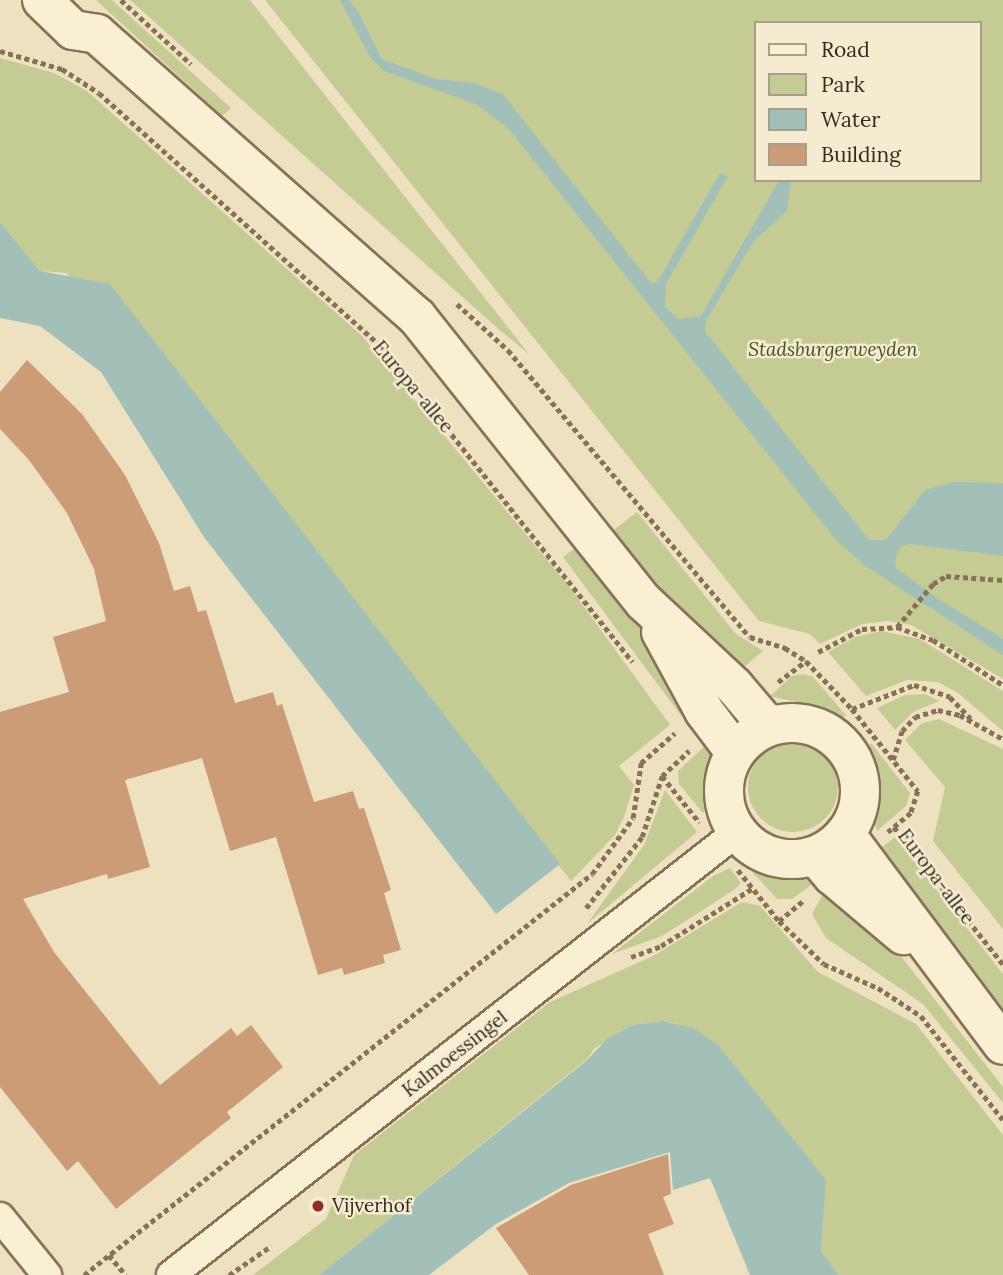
<!DOCTYPE html>
<html>
<head>
<meta charset="utf-8">
<style>
	body { margin:0 }
	#map { position:relative; width:1003px; height:1275px; overflow:hidden; background:#eee1c0; font-family:Lora,serif }
	div>[style] { position:absolute }
	.green>* { inset:0; background:#c4cc94 }
	.round { border-radius:50% }
	.water>* { inset:0; background:#a3c0b8 }
	.building>* { inset:0; background:#cc9c76 }
	.path>* { height:4.5px; margin-top:-2.25px; transform-origin:0; background:repeating-linear-gradient(90deg,#877258 0 5px,transparent 0 8.5px) }
	.roads { filter:drop-shadow(2px 0 #877258) drop-shadow(-2px 0 #877258) drop-shadow(0 2px #877258) drop-shadow(0 -2px #877258) }
	.street>* { height:28px; margin:-14px; padding:0 14px; transform-origin:14px; border-radius:14px; background:#f9efd3 }
	.secondary>* { height:38px; margin:-19px; padding:0 19px; transform-origin:19px; border-radius:19px; background:#f9efd3 }
	.secondary>.ring { margin:-19px; padding:0; box-sizing:content-box; background:none; border:38px solid #f9efd3; border-radius:50% }
	.dots>* { width:19px; height:19px; translate:-50% -50%; box-sizing:border-box; border:4px solid #f5ebd0; border-radius:50% }
	span { translate:-50% -50%; white-space:nowrap; text-align:center; line-height:1.15; -webkit-text-stroke:5px #f5ebd0; paint-order:stroke }
	.park-label { font-size:19px; color:#465323; font-style:italic }
	.street-label { font-size:19px; color:#362a1d }
	.poi-label { font-size:19px; color:#362a1d }
	.left { translate:0 -50%; text-align:left }
	.legend { position:absolute; left:754px; top:21px; width:228px; height:161px; box-sizing:border-box; background:#f5ebd0; border:2px solid #a99e88; margin:0; padding:9px 12px; list-style:none; font-size:21px; color:#362a1d }
	.legend li { display:flex; align-items:center; gap:14px; height:35px }
	.legend b { width:35px; border:2px solid #a99e88 }
</style>
</head>
<body>
<div id="map">
	<div class="green">
		<div style="clip-path:polygon(96px 0,112px 0,231px 108px,222px 116px)"></div>
		<div style="clip-path:polygon(130px 0,250px 0,529px 354px,496px 327px)"></div>
		<div style="clip-path:polygon(evenodd,265px 0,1003px 0,1003px 679px,911px 625px,888px 621px,862px 624px,820px 644px,810px 634px,759px 621px,265px 0,756px 23px,980px 23px,980px 180px,756px 180px,756px 23px)"></div>
		<div style="clip-path:polygon(0 58px,54px 73px,87px 91px,362px 336px,571px 589px,670px 725px,619px 766px,634px 785px,624px 817px,615px 835px,571px 881px,323px 561px,66px 273px,40px 271px,0 222px)"></div>
		<div style="clip-path:polygon(637px 512px,736px 634px,763px 651px,739px 671px,711px 636px,662px 595px,611px 532px)"></div>
		<div style="clip-path:polygon(577px 547px,638px 625px,691px 709px,682px 717px,563px 557px)"></div>
		<div style="clip-path:polygon(881px 631px,920px 639px,1003px 691px,1003px 731px,958px 693px,938px 682px,907px 680px,866px 696px,828px 652px,855px 637px)"></div>
		<div style="clip-path:polygon(803px 674px,812px 676px,846px 715px,841px 720px,821px 708px,770px 696px,792px 676px)"></div>
		<div style="clip-path:polygon(925px 694px,939px 701px,913px 712px,895px 730px,877px 708px,905px 695px)"></div>
		<div style="clip-path:polygon(939px 719px,1003px 749px,1003px 929px,933px 841px,945px 787px,905px 740px,922px 723px)"></div>
		<div class="round" style="left:748px;top:742px;width:90px;height:90px"></div>
		<div style="clip-path:polygon(708px 743px,713px 760px,709px 804px,703px 813px,679px 784px,678px 771px)"></div>
		<div style="clip-path:polygon(871px 743px,910px 793px,906px 806px,877px 831px,872px 816px,875px 775px,866px 747px)"></div>
		<div style="clip-path:polygon(665px 790px,697px 832px,587px 924px,644px 845px)"></div>
		<div style="clip-path:polygon(895px 837px,1003px 974px,1003px 1011px,937px 931px,881px 848px)"></div>
		<div style="clip-path:polygon(759px 863px,815px 876px,815px 882px,792px 899px,777px 899px,746px 865px)"></div>
		<div style="clip-path:polygon(730px 868px,741px 883px,734px 890px,662px 936px,612px 954px,713px 876px)"></div>
		<div style="clip-path:polygon(827px 887px,901px 956px,1003px 1087px,1003px 1103px,923px 1004px,826px 938px,812px 914px)"></div>
		<div style="clip-path:polygon(742px 902px,760px 906px,818px 972px,916px 1024px,1003px 1135px,1003px 1275px,839px 1275px,821px 1251px,825px 1180px,678px 1024px,663px 1021px,633px 1025px,595px 1048px,586px 1060px,319px 1275px,253px 1275px,326px 1219px,354px 1155px,550px 1002px,653px 956px)"></div>
	</div>
	<div class="water">
		<div style="clip-path:polygon(340px 0,349px 0,359px 13px,382px 59px,436px 79px,474px 83px,503px 94px,651px 283px,658px 281px,720px 173px,728px 176px,666px 284px,665px 307px,678px 319px,701px 316px,779px 180px,791px 180px,787px 211px,753px 242px,706px 321px,705px 331px,869px 540px,886px 540px,925px 490px,954px 482px,1003px 483px,1003px 556px,910px 544px,900px 547px,895px 561px,896px 568px,937px 598px,1003px 639px,1003px 655px,864px 565px,837px 541px,507px 127px,475px 104px,384px 71px,370px 57px)"></div>
		<div style="clip-path:polygon(0 222px,40px 271px,110px 284px,560px 864px,496px 914px,204px 537px,101px 372px,40px 326px,0 318px)"></div>
		<div style="clip-path:polygon(663px 1021px,693px 1028px,718px 1045px,826px 1180px,821px 1251px,839px 1275px,750px 1275px,710px 1178px,673px 1190px,670px 1152px,569px 1183px,496px 1224px,429px 1275px,319px 1275px,586px 1061px,607px 1039px,633px 1025px)"></div>
	</div>
	<div class="building">
		<div style="clip-path:polygon(27px 360px,82px 414px,125px 475px,159px 543px,174px 591px,190px 586px,198px 612px,206px 610px,235px 703px,273px 692px,277px 706px,282px 704px,314px 802px,353px 791px,359px 809px,364px 808px,391px 890px,384px 893px,401px 950px,383px 955px,385px 963px,344px 975px,342px 968px,318px 975px,276px 837px,230px 851px,202px 758px,125px 780px,150px 867px,108px 879px,107px 874px,23px 899px,54px 952px,160px 1085px,231px 1028px,237px 1036px,251px 1025px,283px 1067px,227px 1112px,231px 1118px,116px 1209px,78px 1161px,67px 1171px,0 1087px,0 712px,69px 692px,53px 637px,106px 621px,94px 569px,67px 513px,29px 460px,0 429px,0 392px)"></div>
		<div style="clip-path:polygon(668px 1154px,671px 1194px,663px 1197px,674px 1224px,648px 1234px,664px 1275px,529px 1275px,496px 1228px,571px 1185px)"></div>
	</div>
	<div class="path">
		<div style="left:121px;top:0;width:95px;rotate:42.4deg"></div>
		<div style="left:0;top:51px;width:65px;rotate:16.2deg"></div>
		<div style="left:62px;top:69px;width:44px;rotate:33deg"></div>
		<div style="left:99px;top:93px;width:382px;rotate:41.9deg"></div>
		<div style="left:383px;top:348px;width:401px;rotate:51.5deg"></div>
		<div style="left:457px;top:304px;width:69px;rotate:42deg"></div>
		<div style="left:508px;top:350px;width:375px;rotate:49.9deg"></div>
		<div style="left:750px;top:637px;width:37px;rotate:17deg"></div>
		<div style="left:785px;top:648px;width:25px;rotate:32deg"></div>
		<div style="left:806px;top:661px;width:66px;rotate:46.2deg"></div>
		<div style="left:852px;top:709px;width:105px;rotate:51.2deg"></div>
		<div style="left:918px;top:791px;width:23px;rotate:108deg"></div>
		<div style="left:911px;top:813px;width:30px;rotate:140deg"></div>
		<div style="left:897px;top:627px;width:56px;rotate:-50.1deg"></div>
		<div style="left:933px;top:584px;width:15px;rotate:-32deg"></div>
		<div style="left:946px;top:576px;width:57px;rotate:4deg"></div>
		<div style="left:818px;top:652px;width:50px;rotate:-27.6deg"></div>
		<div style="left:862px;top:629px;width:35px;rotate:-3deg"></div>
		<div style="left:897px;top:627px;width:38px;rotate:20deg"></div>
		<div style="left:933px;top:640px;width:83px;rotate:32.7deg"></div>
		<div style="left:778px;top:682px;width:35px;rotate:-37deg"></div>
		<div style="left:852px;top:709px;width:66px;rotate:-21.2deg"></div>
		<div style="left:914px;top:685px;width:38px;rotate:18deg"></div>
		<div style="left:950px;top:697px;width:30px;rotate:46deg"></div>
		<div style="left:893px;top:760px;width:30px;rotate:-73deg"></div>
		<div style="left:902px;top:731px;width:19px;rotate:-47deg"></div>
		<div style="left:915px;top:717px;width:24px;rotate:-17deg"></div>
		<div style="left:938px;top:710px;width:23px;rotate:13deg"></div>
		<div style="left:960px;top:715px;width:49px;rotate:29.2deg"></div>
		<div style="left:662px;top:776px;width:60px;rotate:51deg"></div>
		<div style="left:894px;top:827px;width:175px;rotate:51.5deg"></div>
		<div style="left:738px;top:870px;width:65px;rotate:51.2deg"></div>
		<div style="left:779px;top:921px;width:62px;rotate:43.7deg"></div>
		<div style="left:824px;top:964px;width:59px;rotate:24deg"></div>
		<div style="left:878px;top:988px;width:51px;rotate:33.1deg"></div>
		<div style="left:921px;top:1016px;width:132px;rotate:51.7deg"></div>
		<div style="left:586px;top:908px;width:90px;rotate:-51.7deg"></div>
		<div style="left:642px;top:837px;width:64px;rotate:-71.8deg"></div>
		<div style="left:662px;top:776px;width:37px;rotate:-43deg"></div>
		<div style="left:779px;top:921px;width:34px;rotate:-40deg"></div>
		<div style="left:631px;top:957px;width:32px;rotate:-20deg"></div>
		<div style="left:661px;top:946px;width:109px;rotate:-32.2deg"></div>
		<div style="left:109px;top:1255px;width:26px;rotate:50deg"></div>
		<div style="left:84px;top:1275px;width:647px;rotate:-38.29deg"></div>
		<div style="left:592px;top:874px;width:69px;rotate:-53.8deg"></div>
		<div style="left:633px;top:818px;width:56px;rotate:-81.7deg"></div>
		<div style="left:641px;top:763px;width:45px;rotate:-41.4deg"></div>
		<div style="left:229px;top:1275px;width:51px;rotate:-34.6deg"></div>
	</div>
	<div class="roads">
		<div class="street">
			<div style="left:0;top:1217px;width:75px;rotate:51deg"></div>
			<div style="left:171px;top:1275px;width:719px;rotate:-38.05deg"></div>
		</div>
		<div class="secondary">
			<div style="left:42px;top:0;width:43px;rotate:44.1deg"></div>
			<div style="left:73px;top:30px;width:24px;rotate:9deg"></div>
			<div style="left:97px;top:34px;width:427px;rotate:41.5deg"></div>
			<div style="left:417px;top:317px;width:364px;rotate:51.5deg"></div>
			<div style="left:644px;top:602px;width:123px;rotate:43deg"></div>
			<div style="left:734px;top:686px;width:52px;rotate:49.6deg"></div>
			<div style="left:661px;top:632px;width:90px;rotate:61.4deg"></div>
			<div style="left:704px;top:711px;width:51px;rotate:52.9deg"></div>
			<div class="ring" style="left:724px;top:723px;width:98px;height:98px"></div>
			<div style="left:846px;top:835px;width:262px;rotate:53.2deg"></div>
			<div style="left:816px;top:856px;width:26px;rotate:50deg"></div>
			<div style="left:833px;top:876px;width:92px;rotate:40.1deg"></div>
		</div>
	</div>
	<div class="dots">
		<div style="left:318px;top:1206px;background:#962a28"></div>
	</div>
	<div class="park-label">
		<span style="left:833px;top:350px">Stadsburgerweyden</span>
	</div>
	<div class="street-label">
		<span style="left:413px;top:387px;rotate:50deg">Europa-allee</span>
		<span style="left:936px;top:877px;rotate:53deg">Europa-allee</span>
		<span style="left:455px;top:1054px;rotate:-38deg">Kalmoessingel</span>
	</div>
	<div class="poi-label">
		<span class="left" style="left:332px;top:1206px">Vijverhof</span>
	</div>
	<ul class="legend">
	<li><b style="height:9px;background:#f9efd3"></b>Road</li>
	<li><b style="height:19px;background:#c4cc94"></b>Park</li>
	<li><b style="height:19px;background:#a3c0b8"></b>Water</li>
	<li><b style="height:19px;background:#cc9c76"></b>Building</li>
	</ul>
</div>
</body>
</html>
